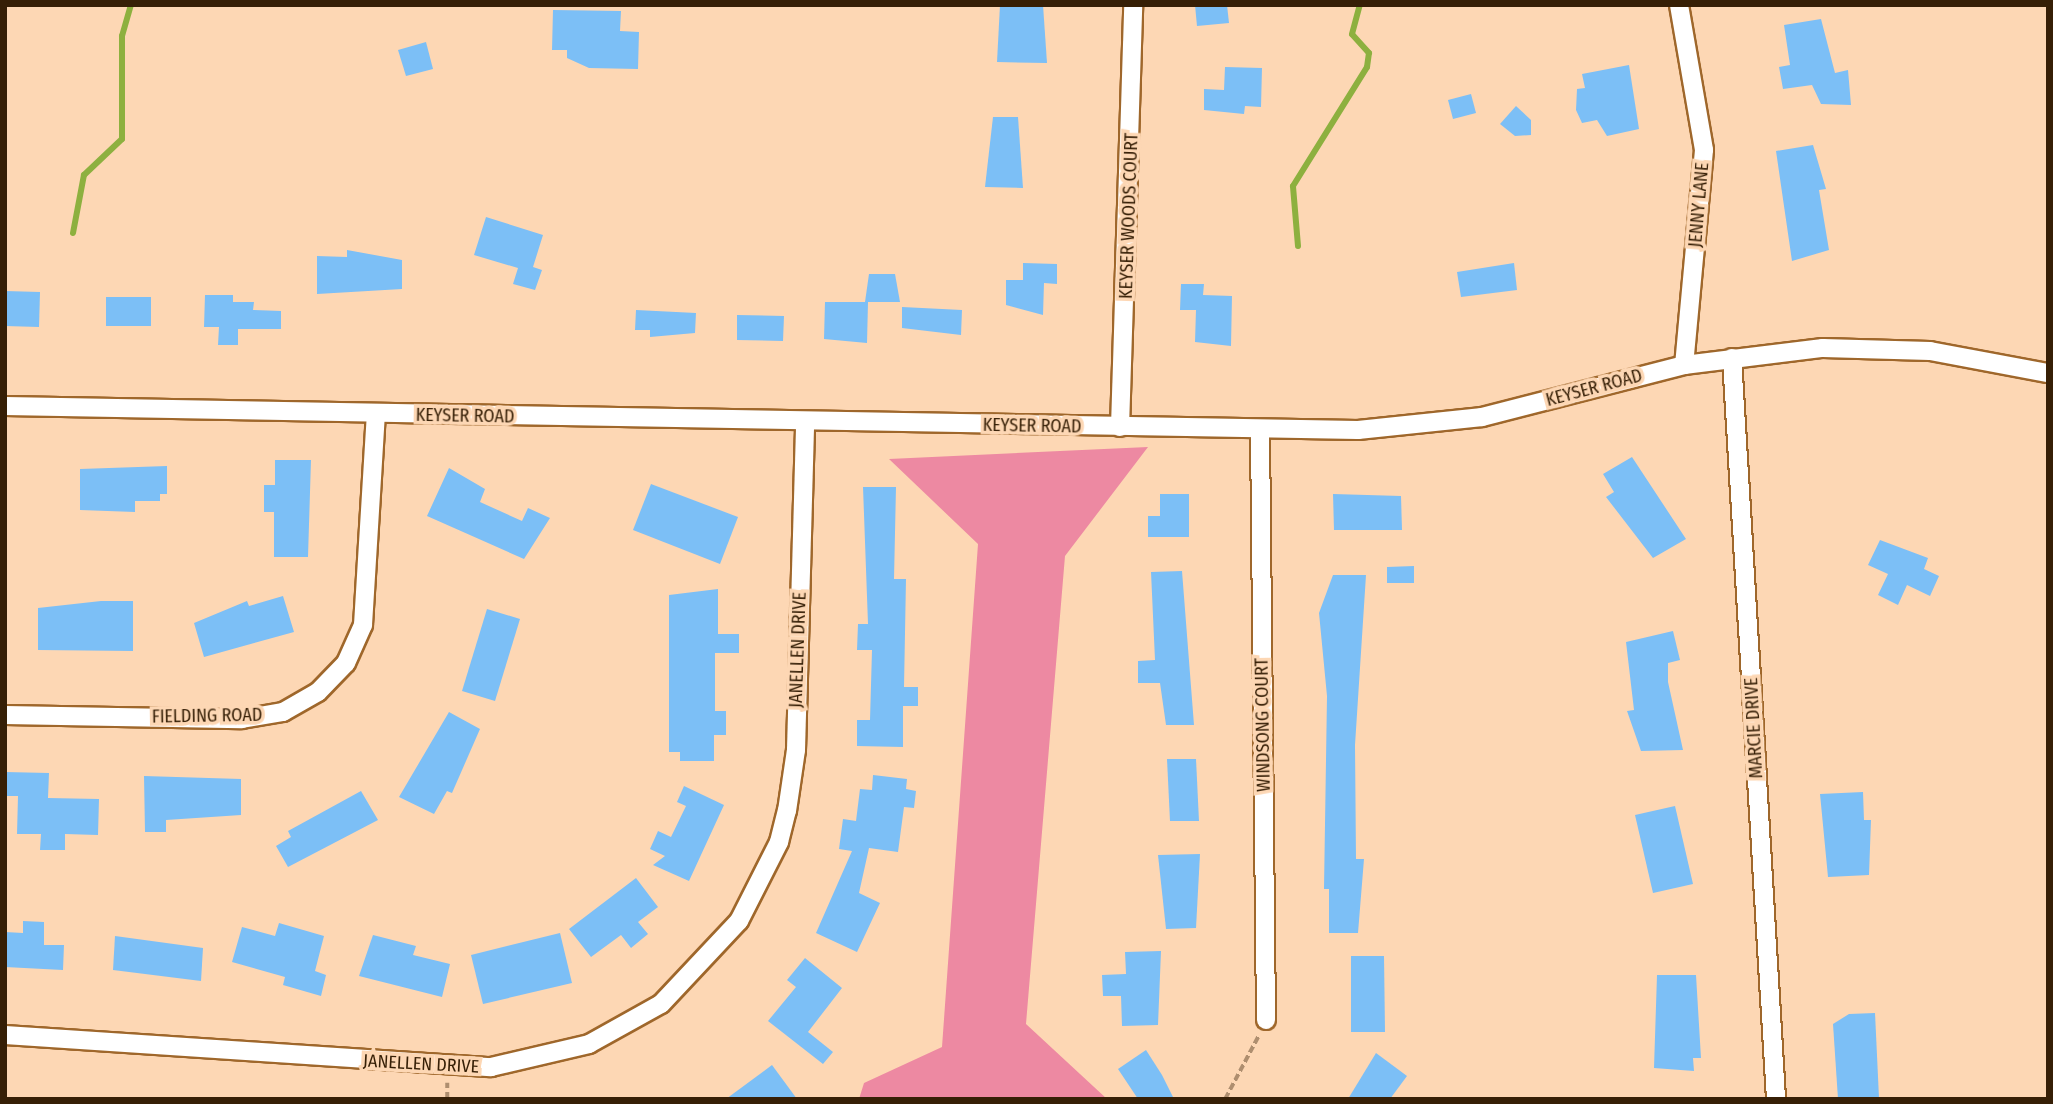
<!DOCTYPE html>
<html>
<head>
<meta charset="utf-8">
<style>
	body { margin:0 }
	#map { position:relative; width:2053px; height:1104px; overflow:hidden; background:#fdd7b4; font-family:"Fira Sans Condensed",sans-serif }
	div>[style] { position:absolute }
	.green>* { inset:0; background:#ed89a2 }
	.stream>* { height:6px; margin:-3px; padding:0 3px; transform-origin:3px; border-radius:3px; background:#8db03f }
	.building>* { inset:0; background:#7cbff6 }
	.path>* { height:3.5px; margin-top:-1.75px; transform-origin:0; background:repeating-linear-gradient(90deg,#ae8e6f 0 7px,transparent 0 10.5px) }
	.roads { filter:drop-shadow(2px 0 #9f672b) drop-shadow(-2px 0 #9f672b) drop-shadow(0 2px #9f672b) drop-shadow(0 -2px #9f672b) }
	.minor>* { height:18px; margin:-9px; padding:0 9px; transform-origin:9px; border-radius:9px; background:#fff }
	span { translate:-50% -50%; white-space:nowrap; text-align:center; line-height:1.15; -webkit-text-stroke:7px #fdd7b4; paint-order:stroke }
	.street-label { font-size:18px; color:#361f06 }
	.frame { position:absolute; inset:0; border:7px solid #361f06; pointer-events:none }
</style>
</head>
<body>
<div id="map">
	<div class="green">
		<div style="clip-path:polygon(1148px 447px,1065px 556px,1026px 1024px,1107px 1099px,859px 1099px,864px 1083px,942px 1047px,978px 544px,889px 459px)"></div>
	</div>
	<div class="stream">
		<div style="left:73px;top:233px;width:59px;rotate:-79.3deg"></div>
		<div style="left:84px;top:175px;width:52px;rotate:-43.5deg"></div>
		<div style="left:122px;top:139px;width:103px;rotate:-90deg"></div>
		<div style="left:122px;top:36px;width:32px;rotate:-74deg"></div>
		<div style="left:1298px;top:246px;width:60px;rotate:-94.8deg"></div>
		<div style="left:1293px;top:186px;width:140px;rotate:-58.1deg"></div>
		<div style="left:1367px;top:67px;width:14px;rotate:-82deg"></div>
		<div style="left:1369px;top:53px;width:25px;rotate:-132deg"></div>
		<div style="left:1352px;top:34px;width:30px;rotate:-75deg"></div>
	</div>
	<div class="building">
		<div style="clip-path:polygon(1000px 5px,1043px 5px,1047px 63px,997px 62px)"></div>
		<div style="clip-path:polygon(1195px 5px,1227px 5px,1229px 23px,1197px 26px)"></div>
		<div style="clip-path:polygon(553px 10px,621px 11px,620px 31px,639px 32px,638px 69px,589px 68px,567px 58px,567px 50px,552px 50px)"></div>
		<div style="clip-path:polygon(1821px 19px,1835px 73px,1848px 70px,1851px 105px,1821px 104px,1812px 85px,1783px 89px,1779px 67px,1790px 65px,1784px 25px)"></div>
		<div style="clip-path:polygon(426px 42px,433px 69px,406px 76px,398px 50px)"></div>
		<div style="clip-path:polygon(1629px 65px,1639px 129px,1607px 136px,1597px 120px,1582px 123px,1576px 110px,1577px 89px,1585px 88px,1582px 74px)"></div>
		<div style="clip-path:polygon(1225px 67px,1262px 68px,1261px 107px,1245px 106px,1244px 114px,1204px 110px,1204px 89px,1224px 90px)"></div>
		<div style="clip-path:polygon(1471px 94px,1476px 113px,1453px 119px,1448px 100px)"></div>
		<div style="clip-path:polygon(1516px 106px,1531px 120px,1531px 135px,1515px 136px,1500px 124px)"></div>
		<div style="clip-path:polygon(993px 117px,1018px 117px,1023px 188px,985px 187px)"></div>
		<div style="clip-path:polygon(1813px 145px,1826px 189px,1819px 190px,1829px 250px,1792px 261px,1776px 151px)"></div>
		<div style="clip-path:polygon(486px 217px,543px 235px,533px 267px,542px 270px,535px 290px,513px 284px,518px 268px,474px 255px)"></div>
		<div style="clip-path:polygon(347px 250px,402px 260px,402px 289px,317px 294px,317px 256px,347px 257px)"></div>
		<div style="clip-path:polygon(1023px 263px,1057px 264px,1057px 284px,1044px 283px,1043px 315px,1006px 305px,1006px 280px,1023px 280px)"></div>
		<div style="clip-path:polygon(1514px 263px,1517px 290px,1461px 297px,1457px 272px)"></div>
		<div style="clip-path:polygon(869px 274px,895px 274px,900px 302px,865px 302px)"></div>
		<div style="clip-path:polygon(1181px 284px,1204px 284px,1203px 295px,1232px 296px,1231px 346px,1195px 342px,1196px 310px,1180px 310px)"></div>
		<div style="clip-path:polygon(5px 291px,40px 292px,39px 327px,5px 326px)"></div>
		<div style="clip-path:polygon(205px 295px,233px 295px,233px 302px,254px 302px,253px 310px,281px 311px,281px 329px,238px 329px,238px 345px,218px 345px,219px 327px,204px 327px)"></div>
		<div style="clip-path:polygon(106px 297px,151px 297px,151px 326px,106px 326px)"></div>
		<div style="clip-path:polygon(825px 302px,868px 302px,867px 343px,824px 339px)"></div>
		<div style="clip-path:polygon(902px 307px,962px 310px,961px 335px,902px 328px)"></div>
		<div style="clip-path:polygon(636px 310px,696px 313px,695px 333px,650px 337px,650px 330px,635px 330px)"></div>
		<div style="clip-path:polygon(737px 315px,784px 316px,783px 341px,737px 340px)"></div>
		<div style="clip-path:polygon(1632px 457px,1686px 539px,1653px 558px,1606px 497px,1614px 492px,1603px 474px)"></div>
		<div style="clip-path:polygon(275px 460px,311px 460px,308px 557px,274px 557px,274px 512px,264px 512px,264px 485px,275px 485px)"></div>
		<div style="clip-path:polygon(167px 466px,167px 494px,160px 494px,160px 501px,135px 501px,135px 512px,80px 510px,80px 469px)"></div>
		<div style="clip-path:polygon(449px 468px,485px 489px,480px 502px,522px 521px,528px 508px,550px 518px,524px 559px,427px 516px)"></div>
		<div style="clip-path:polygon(651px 484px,738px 517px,720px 564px,633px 530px)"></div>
		<div style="clip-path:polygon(863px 487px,896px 487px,894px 579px,906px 579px,904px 687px,918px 687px,918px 706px,903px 706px,903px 747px,857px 746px,857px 720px,870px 720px,872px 650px,857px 650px,858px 624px,868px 624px)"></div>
		<div style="clip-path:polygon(1160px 494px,1189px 494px,1189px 537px,1148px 537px,1148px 516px,1160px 516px)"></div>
		<div style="clip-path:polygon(1333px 494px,1401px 496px,1402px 530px,1334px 530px)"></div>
		<div style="clip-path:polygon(1880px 540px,1928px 558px,1924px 569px,1939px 576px,1930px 596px,1907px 585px,1898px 605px,1878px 595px,1888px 574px,1868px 565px)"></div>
		<div style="clip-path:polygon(1414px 566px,1414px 583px,1387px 583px,1387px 567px)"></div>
		<div style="clip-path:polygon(1182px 571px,1194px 725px,1166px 725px,1160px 683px,1138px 683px,1138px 661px,1155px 660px,1151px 572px)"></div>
		<div style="clip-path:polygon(1333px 575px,1366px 575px,1355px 745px,1356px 859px,1364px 859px,1358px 933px,1329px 933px,1329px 889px,1324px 889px,1327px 696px,1319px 613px)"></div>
		<div style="clip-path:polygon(718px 589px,718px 634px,739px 634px,739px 653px,715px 653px,715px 711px,726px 711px,726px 735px,714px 735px,714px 761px,680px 761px,680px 752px,669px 752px,669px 595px)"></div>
		<div style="clip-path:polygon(283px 596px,294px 632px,204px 657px,194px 623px,247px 601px,249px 606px)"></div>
		<div style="clip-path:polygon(101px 601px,133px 601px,133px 651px,38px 650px,38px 608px)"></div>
		<div style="clip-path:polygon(487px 609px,520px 619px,495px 701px,462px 691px)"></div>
		<div style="clip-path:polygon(1673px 631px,1680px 660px,1668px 663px,1668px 682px,1683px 750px,1641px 751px,1627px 711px,1634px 710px,1626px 642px)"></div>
		<div style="clip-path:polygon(449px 712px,480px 729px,452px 793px,447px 791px,434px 814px,399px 797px)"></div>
		<div style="clip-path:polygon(1167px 759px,1196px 759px,1199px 821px,1170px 821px)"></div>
		<div style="clip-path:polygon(5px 772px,49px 773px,48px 798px,99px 799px,98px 835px,65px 834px,65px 850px,40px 850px,41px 834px,17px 834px,18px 796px,5px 796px)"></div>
		<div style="clip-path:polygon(873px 775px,907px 779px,906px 789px,916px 791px,914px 808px,904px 807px,898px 852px,869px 848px,859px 893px,880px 903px,857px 952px,816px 933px,852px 851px,839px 849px,843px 819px,856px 821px,860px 789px,872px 790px)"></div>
		<div style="clip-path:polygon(144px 776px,241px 779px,241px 815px,166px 820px,166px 832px,145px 832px)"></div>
		<div style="clip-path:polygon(684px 786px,724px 805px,689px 881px,653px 865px,665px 856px,650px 849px,658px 831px,671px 837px,686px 806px,677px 802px)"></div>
		<div style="clip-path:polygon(361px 791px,378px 820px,288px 867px,276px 846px,291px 837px,288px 831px)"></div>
		<div style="clip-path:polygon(1863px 792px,1864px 820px,1871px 820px,1869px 875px,1828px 877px,1820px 794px)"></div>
		<div style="clip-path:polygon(1675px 806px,1693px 884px,1653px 893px,1635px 815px)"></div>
		<div style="clip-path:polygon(1200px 854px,1196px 928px,1166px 929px,1158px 855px)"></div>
		<div style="clip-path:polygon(636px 878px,658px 907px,638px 922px,648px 934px,631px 948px,621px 935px,591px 957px,569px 929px)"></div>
		<div style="clip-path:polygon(23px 921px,44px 922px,44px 945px,64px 945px,63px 970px,5px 967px,5px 932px,23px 933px)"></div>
		<div style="clip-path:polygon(279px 923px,324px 936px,315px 971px,326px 975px,321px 996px,283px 985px,285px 977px,232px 962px,242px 927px,275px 936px)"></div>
		<div style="clip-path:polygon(560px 933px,572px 983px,483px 1004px,471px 955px)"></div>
		<div style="clip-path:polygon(373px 935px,416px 946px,413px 955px,450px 964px,442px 997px,359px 976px)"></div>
		<div style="clip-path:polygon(115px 936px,203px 948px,201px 981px,113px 970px)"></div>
		<div style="clip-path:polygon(1161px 951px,1158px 1025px,1122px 1026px,1121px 996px,1103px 996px,1102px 975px,1126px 974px,1125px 952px)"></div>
		<div style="clip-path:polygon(1351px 956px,1384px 956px,1385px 1032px,1351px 1032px)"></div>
		<div style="clip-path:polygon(805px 958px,842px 988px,808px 1032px,833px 1052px,823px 1064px,768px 1021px,796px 987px,787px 980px)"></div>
		<div style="clip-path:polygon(1657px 975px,1696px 975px,1701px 1058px,1693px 1058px,1694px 1071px,1654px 1068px)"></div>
		<div style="clip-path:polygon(1875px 1013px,1879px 1098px,1838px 1099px,1833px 1024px,1849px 1014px)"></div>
		<div style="clip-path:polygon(1146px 1050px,1162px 1075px,1174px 1099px,1138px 1099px,1118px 1069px)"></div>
		<div style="clip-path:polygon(1376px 1053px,1407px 1076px,1390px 1099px,1348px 1099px)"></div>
		<div style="clip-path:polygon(772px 1065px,797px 1099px,726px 1099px)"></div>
	</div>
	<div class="path">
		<div style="left:447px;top:1099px;width:16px;rotate:-90deg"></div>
		<div style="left:1225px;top:1099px;width:72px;rotate:-62deg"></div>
	</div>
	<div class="roads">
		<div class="minor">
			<div style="left:1679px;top:5px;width:147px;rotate:80.2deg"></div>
			<div style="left:1704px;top:150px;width:216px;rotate:95.3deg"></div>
			<div style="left:1732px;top:358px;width:742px;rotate:86.6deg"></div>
			<div style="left:5px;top:406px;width:1353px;rotate:1.02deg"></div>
			<div style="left:1358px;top:430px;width:125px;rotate:-6deg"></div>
			<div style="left:1482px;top:417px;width:209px;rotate:-14.4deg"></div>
			<div style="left:1684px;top:365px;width:140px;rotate:-7deg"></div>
			<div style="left:1823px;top:348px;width:107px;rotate:1.6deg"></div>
			<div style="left:1930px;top:351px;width:120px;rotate:10.6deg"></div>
			<div style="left:1120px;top:427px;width:422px;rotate:-88.2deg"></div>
			<div style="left:1260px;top:429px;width:591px;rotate:89.42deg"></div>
			<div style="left:5px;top:715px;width:237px;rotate:1deg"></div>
			<div style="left:242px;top:719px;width:42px;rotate:-9.7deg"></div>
			<div style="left:283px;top:712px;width:40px;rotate:-29.7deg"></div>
			<div style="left:318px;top:692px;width:40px;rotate:-46deg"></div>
			<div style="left:346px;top:663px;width:42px;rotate:-65.9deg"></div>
			<div style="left:363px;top:625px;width:211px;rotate:-86.5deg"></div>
			<div style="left:5px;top:1035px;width:487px;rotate:3.8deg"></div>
			<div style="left:491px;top:1067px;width:101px;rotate:-13.2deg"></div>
			<div style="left:589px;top:1044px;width:82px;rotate:-29.1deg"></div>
			<div style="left:661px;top:1004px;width:114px;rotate:-46.8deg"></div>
			<div style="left:739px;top:921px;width:89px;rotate:-63.1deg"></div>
			<div style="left:779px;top:842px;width:32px;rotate:-76deg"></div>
			<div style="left:787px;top:811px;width:62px;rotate:-81.6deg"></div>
			<div style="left:796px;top:750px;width:328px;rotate:-88.4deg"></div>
		</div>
	</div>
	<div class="street-label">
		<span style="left:1699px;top:205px;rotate:-85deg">JENNY LANE</span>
		<span style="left:1129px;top:216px;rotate:-88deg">KEYSER WOODS COURT</span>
		<span style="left:1594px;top:388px;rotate:-15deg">KEYSER ROAD</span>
		<span style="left:465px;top:416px;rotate:1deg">KEYSER ROAD</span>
		<span style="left:1032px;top:426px;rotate:1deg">KEYSER ROAD</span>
		<span style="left:798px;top:650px;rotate:-88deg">JANELLEN DRIVE</span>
		<span style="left:207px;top:716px;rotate:-1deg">FIELDING ROAD</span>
		<span style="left:1263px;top:725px;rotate:-91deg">WINDSONG COURT</span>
		<span style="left:1754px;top:728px;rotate:-93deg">MARCIE DRIVE</span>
		<span style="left:421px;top:1064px;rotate:3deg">JANELLEN DRIVE</span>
	</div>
	<div class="frame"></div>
</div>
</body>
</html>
